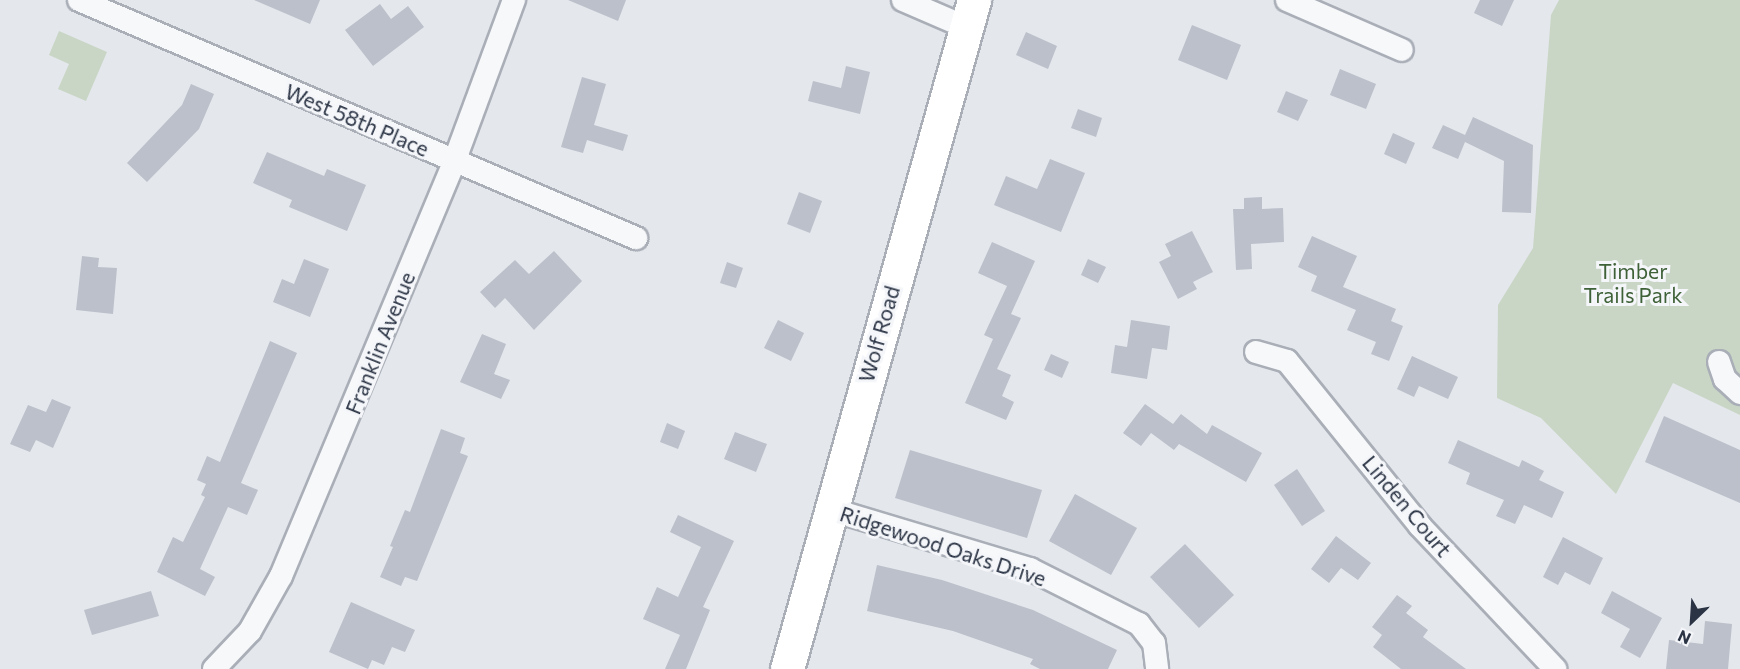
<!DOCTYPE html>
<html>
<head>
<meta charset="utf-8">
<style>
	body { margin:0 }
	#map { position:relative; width:1740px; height:669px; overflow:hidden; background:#e4e7ec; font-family:Commissioner,sans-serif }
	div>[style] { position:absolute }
	.green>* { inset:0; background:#c9d6c5 }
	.building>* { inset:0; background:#bbc0ca }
	.roads { filter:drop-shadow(2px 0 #a9aeb7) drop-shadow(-2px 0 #a9aeb7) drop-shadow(0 2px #a9aeb7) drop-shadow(0 -2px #a9aeb7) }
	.minor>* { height:22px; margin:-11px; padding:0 11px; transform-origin:11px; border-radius:11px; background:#f7f8fa }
	.secondary>* { height:33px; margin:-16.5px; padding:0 16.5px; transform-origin:16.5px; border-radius:16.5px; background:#fff }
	span { translate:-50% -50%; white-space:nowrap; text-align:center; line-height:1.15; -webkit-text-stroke:6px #f4f6f9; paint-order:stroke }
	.street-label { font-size:21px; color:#2b3445 }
	.park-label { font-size:21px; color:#3f6138 }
	.north { position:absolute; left:1662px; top:591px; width:60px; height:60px; -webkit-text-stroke:4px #f4f6f9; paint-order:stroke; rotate:205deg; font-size:16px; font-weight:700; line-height:24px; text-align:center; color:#2b3445 }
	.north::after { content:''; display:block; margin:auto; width:21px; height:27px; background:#2b3445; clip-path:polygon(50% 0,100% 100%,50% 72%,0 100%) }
</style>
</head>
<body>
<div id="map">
	<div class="green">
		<div style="clip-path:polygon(1559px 0,1740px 0,1740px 415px,1673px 383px,1616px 494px,1541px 418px,1497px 398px,1498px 305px,1533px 248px,1551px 15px)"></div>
		<div style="clip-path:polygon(59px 31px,107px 52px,86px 101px,58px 89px,69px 64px,49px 55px)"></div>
	</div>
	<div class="building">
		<div style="clip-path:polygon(254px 0,320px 0,310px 24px)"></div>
		<div style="clip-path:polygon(568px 0,626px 0,618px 21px)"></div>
		<div style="clip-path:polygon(1480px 0,1514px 0,1502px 26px,1474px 13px)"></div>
		<div style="clip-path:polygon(380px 4px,391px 19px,408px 6px,424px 27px,373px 66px,345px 30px)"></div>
		<div style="clip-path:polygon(1192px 25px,1241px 45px,1227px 80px,1178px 60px)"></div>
		<div style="clip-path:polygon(1026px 32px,1057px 46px,1048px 69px,1016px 55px)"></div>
		<div style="clip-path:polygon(846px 66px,870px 72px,860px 114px,808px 101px,813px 81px,841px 88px)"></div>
		<div style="clip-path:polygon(1340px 69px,1376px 84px,1366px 109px,1330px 95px)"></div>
		<div style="clip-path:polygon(582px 77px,606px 84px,594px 125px,628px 135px,623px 151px,587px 140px,583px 153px,561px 147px)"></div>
		<div style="clip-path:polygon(191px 84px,214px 94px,199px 129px,147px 182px,127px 163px,182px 105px)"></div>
		<div style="clip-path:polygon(1286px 91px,1308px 100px,1298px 121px,1277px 112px)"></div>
		<div style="clip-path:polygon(1078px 109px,1102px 118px,1096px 137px,1071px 128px)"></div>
		<div style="clip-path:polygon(1473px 117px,1533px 145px,1531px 213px,1502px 212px,1504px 161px,1465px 142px,1458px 159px,1432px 148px,1443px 125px,1465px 135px)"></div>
		<div style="clip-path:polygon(1393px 133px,1415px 143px,1406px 164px,1384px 154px)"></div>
		<div style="clip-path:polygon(267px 152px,324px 176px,327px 169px,366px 185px,347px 231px,289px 207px,292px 200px,253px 183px)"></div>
		<div style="clip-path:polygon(1050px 159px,1085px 173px,1061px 232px,994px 205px,1006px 176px,1037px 189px)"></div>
		<div style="clip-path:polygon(799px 192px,822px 201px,810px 233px,787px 224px)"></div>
		<div style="clip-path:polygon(1262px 197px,1262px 209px,1283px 208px,1284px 242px,1251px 244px,1252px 269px,1236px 270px,1233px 209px,1244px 209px,1244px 198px)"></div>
		<div style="clip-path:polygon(1192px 231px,1213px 272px,1193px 282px,1197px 289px,1178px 299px,1159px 262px,1171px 256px,1165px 244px)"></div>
		<div style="clip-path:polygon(1312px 236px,1357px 256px,1343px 287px,1396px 309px,1391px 321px,1403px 326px,1389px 361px,1371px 354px,1376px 342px,1347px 330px,1356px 310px,1311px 291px,1317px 276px,1298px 267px)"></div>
		<div style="clip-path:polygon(992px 242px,1035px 261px,1011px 314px,1021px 318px,997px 369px,1011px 375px,1002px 396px,1014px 402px,1006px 420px,965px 403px,993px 339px,984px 335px,1007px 286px,978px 273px)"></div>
		<div style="clip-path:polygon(554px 251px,582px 281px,534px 330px,505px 298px,495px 308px,480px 292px,515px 260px,529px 274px)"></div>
		<div style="clip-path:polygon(82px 256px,99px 258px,98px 267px,117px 268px,113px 314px,76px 310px)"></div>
		<div style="clip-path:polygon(304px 259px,329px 269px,310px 317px,273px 302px,282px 279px,294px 284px)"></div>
		<div style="clip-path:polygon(1088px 259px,1106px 267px,1098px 283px,1081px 275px)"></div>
		<div style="clip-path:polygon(727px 262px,743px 268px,736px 288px,720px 283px)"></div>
		<div style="clip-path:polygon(778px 320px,804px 333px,791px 361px,764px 348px)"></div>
		<div style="clip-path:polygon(1131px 320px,1170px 326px,1167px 350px,1152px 348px,1147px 379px,1111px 373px,1115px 345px,1127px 347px)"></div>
		<div style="clip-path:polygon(482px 334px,506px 344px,494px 374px,510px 380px,501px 399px,460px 382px)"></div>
		<div style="clip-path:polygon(270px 341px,297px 353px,241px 483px,258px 490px,247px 515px,228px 507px,200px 569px,215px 577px,205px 596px,157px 572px,173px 537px,183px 542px,205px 497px,201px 495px,206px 484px,197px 480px,207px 456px,220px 462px)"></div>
		<div style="clip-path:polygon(1051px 354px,1069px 362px,1062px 378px,1044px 370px)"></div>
		<div style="clip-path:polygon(1412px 356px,1458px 377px,1448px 399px,1419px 386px,1414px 397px,1397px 389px)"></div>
		<div style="clip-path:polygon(52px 399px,71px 407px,53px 448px,36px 440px,30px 452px,10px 444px,28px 405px,46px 412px)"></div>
		<div style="clip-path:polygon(1145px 404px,1173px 424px,1181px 414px,1207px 434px,1212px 425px,1262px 453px,1246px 482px,1179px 444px,1174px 450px,1151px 433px,1141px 446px,1123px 433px)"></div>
		<div style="clip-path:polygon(1664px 416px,1740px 450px,1740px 503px,1645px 462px)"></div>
		<div style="clip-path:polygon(667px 423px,685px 431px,678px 449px,660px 442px)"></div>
		<div style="clip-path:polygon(441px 429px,465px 438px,460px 453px,468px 456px,417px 581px,405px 577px,401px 586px,380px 577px,393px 547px,390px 546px,405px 510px,410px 512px)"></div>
		<div style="clip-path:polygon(735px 432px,767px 444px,756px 472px,724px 459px)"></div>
		<div style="clip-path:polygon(1458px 440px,1519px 467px,1522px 460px,1544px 471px,1539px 480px,1564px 492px,1552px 518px,1524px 505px,1515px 524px,1496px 516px,1504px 500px,1466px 484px,1470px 473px,1448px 463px)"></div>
		<div style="clip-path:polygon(910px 450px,1042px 490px,1027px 538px,895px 498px)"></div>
		<div style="clip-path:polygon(1297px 469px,1325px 511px,1302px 526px,1274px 485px)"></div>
		<div style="clip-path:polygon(1075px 494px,1137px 528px,1111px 575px,1049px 541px)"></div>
		<div style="clip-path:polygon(678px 515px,734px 541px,703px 607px,710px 610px,686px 669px,665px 669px,680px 635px,643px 619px,657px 587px,678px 597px,701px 547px,670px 532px)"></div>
		<div style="clip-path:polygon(1336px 536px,1371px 563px,1358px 580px,1341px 568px,1329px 583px,1311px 569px)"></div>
		<div style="clip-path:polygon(1563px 537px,1603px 558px,1590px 585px,1565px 572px,1558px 585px,1543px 577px)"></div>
		<div style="clip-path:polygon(1185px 544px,1234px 595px,1199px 628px,1150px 577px)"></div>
		<div style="clip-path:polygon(877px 565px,942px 580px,1033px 610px,1117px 650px,1108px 669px,1040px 669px,1030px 664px,1033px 659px,953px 631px,867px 611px)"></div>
		<div style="clip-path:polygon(151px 591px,159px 616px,92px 635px,84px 610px)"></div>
		<div style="clip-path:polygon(1612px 591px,1662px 618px,1640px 658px,1620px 647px,1630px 629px,1601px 613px)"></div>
		<div style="clip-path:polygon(1397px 595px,1412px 606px,1406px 613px,1428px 630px,1423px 637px,1466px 669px,1401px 669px,1373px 647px,1382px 635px,1372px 627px)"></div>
		<div style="clip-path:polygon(351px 602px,415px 630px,405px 652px,392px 647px,384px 665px,372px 660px,368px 669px,329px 652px)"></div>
		<div style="clip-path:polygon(1705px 621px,1732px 624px,1728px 669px,1666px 669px,1669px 640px,1703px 644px)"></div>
	</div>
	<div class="roads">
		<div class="minor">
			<div style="left:79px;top:0;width:606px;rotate:23.14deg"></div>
			<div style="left:903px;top:0;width:65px;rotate:23.4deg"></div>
			<div style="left:1287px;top:0;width:125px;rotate:23.5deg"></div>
			<div style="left:1256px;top:352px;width:32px;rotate:16deg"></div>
			<div style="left:1287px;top:361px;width:212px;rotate:51.1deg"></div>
			<div style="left:1420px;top:526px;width:197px;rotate:46.6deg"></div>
			<div style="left:1719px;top:362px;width:18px;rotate:71deg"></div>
			<div style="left:1725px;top:379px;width:21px;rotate:43deg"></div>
			<div style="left:830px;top:509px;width:209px;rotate:16.7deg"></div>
			<div style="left:1030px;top:569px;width:122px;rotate:26.8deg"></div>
			<div style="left:1139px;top:624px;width:24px;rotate:52deg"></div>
			<div style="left:1154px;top:643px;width:26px;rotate:83deg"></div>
			<div style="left:214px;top:669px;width:52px;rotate:-46.5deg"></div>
			<div style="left:250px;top:631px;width:63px;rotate:-60.6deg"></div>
			<div style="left:281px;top:576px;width:449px;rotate:-67.3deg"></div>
			<div style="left:454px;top:162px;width:173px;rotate:-69.7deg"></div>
		</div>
		<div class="secondary">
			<div style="left:787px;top:669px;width:695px;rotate:-74.38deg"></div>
		</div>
	</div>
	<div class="street-label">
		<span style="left:357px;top:120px;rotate:23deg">West 58th Place</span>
		<span style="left:879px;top:334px;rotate:-74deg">Wolf Road</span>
		<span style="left:380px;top:343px;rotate:-68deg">Franklin Avenue</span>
		<span style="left:1407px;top:506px;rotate:50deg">Linden Court</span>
		<span style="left:943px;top:546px;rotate:18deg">Ridgewood Oaks Drive</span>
	</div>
	<div class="park-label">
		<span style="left:1633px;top:283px">Timber<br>Trails Park</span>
	</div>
	<div class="north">N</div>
</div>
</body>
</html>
